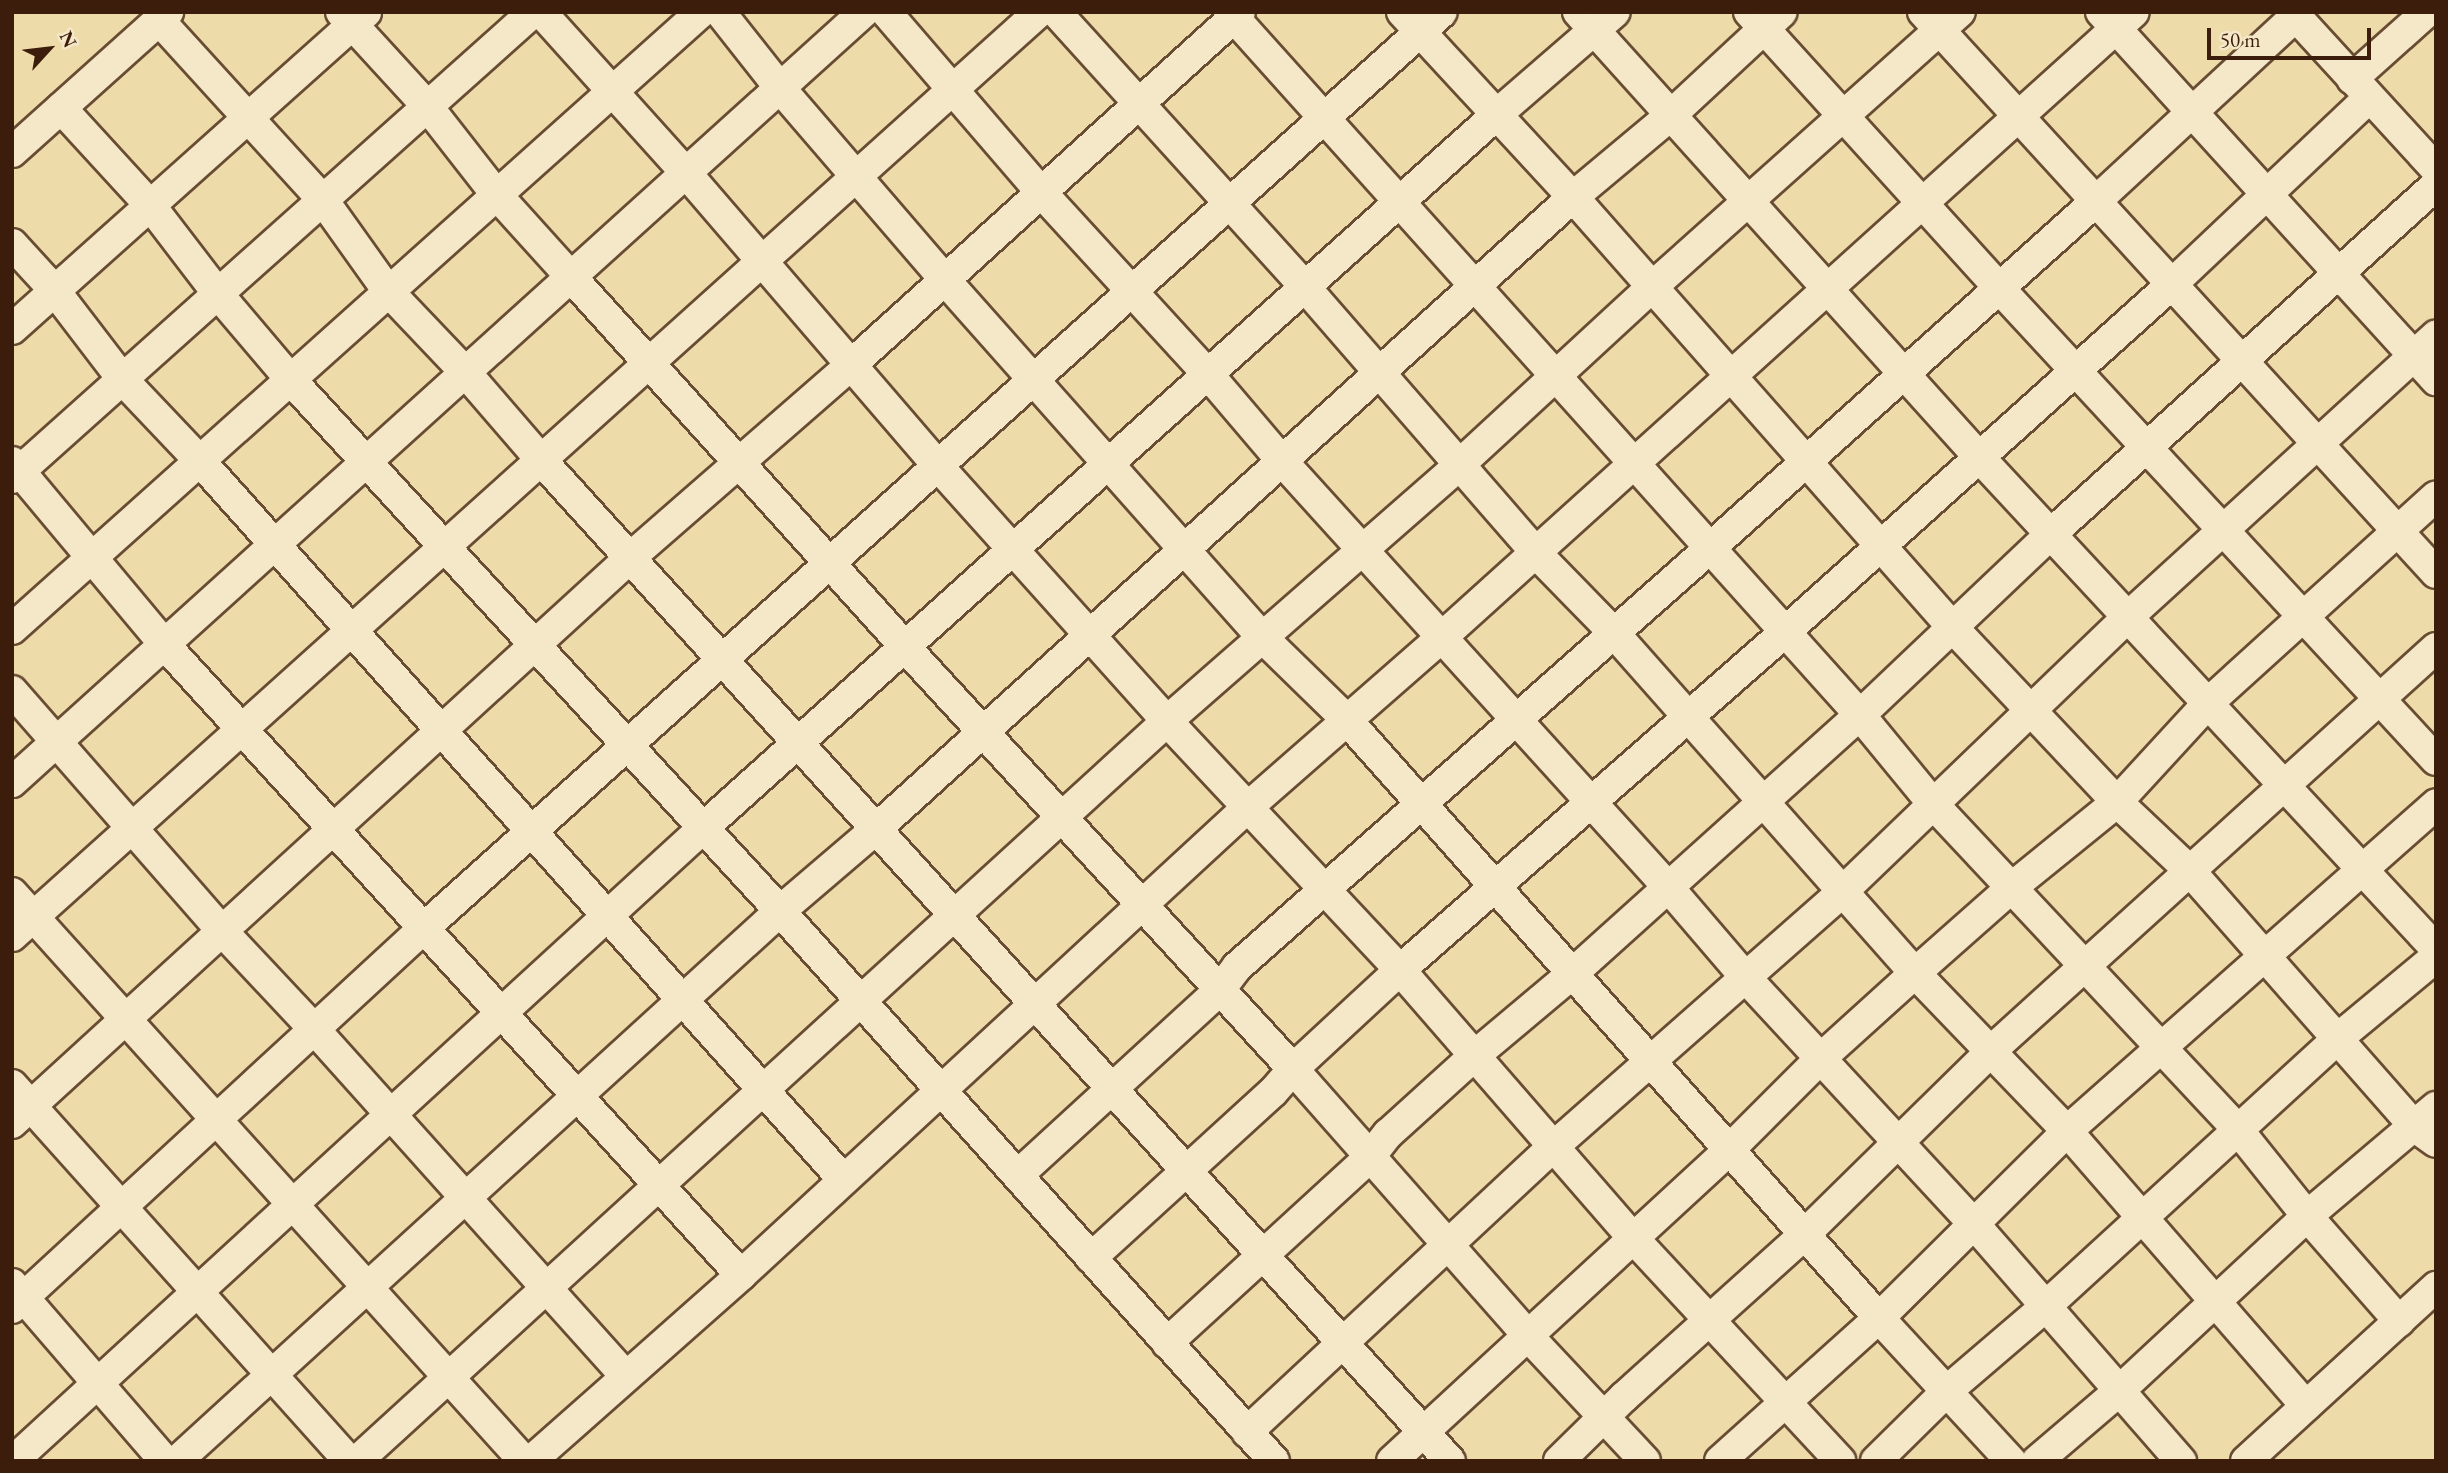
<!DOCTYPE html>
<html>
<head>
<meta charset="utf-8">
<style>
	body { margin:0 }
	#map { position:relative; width:2448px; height:1473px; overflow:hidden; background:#eedbaa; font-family:"EB Garamond",serif }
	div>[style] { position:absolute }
	.roads { filter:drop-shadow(2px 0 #684c33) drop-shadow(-2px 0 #684c33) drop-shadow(0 2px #684c33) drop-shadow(0 -2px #684c33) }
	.minor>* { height:30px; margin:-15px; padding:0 15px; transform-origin:15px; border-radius:15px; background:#f4e8c8 }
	span { translate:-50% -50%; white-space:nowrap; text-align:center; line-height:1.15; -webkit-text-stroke:7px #f4e8c8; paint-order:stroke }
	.frame { position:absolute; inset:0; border:14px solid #3c1d0b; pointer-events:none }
	.north { position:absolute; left:14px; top:14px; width:70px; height:70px; -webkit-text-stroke:5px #f4e8c8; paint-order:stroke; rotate:63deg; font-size:19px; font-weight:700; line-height:28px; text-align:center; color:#3c1d0b }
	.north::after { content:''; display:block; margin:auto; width:24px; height:32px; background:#3c1d0b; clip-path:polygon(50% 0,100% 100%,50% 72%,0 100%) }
	.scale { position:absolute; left:2207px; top:28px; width:164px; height:32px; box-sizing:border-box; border:4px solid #3c1d0b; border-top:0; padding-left:9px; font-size:21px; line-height:24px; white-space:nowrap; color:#3c1d0b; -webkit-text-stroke:5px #f4e8c8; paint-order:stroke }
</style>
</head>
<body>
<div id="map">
	<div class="roads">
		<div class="minor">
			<div style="left:341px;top:12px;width:129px;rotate:47.5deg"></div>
			<div style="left:428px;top:107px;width:110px;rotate:52deg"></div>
			<div style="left:496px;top:194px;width:113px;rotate:47.9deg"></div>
			<div style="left:572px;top:278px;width:497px;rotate:47.9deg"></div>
			<div style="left:905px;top:647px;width:573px;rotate:47.4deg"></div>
			<div style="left:1293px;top:1069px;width:356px;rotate:48.6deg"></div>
			<div style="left:1528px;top:1336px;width:171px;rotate:46.9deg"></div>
			<div style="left:541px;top:12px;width:218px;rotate:48deg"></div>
			<div style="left:687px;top:174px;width:385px;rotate:49.3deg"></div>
			<div style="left:938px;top:466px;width:343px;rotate:48.1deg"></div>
			<div style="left:1167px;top:721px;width:341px;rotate:46.9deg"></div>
			<div style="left:1400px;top:970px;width:357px;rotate:49deg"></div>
			<div style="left:1634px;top:1239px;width:303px;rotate:47.1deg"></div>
			<div style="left:720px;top:12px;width:97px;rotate:51.7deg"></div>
			<div style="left:780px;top:88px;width:253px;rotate:49.3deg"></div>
			<div style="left:945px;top:280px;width:479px;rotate:48.4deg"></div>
			<div style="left:1263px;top:638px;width:116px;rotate:44.3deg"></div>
			<div style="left:1346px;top:719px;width:802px;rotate:48.34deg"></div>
			<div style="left:1879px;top:1318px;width:195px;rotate:47.3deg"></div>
			<div style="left:886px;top:12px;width:236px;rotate:49.3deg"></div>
			<div style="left:1040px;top:191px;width:247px;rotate:47.5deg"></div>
			<div style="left:1207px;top:373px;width:116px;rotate:49.6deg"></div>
			<div style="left:1282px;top:461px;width:575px;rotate:47.82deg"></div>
			<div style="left:1668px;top:887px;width:120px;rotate:49.4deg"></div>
			<div style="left:1746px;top:978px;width:335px;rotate:47.2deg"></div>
			<div style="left:1974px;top:1224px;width:315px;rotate:48.9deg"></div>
			<div style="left:1056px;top:12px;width:371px;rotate:47.8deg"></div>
			<div style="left:1305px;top:287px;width:351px;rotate:49deg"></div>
			<div style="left:1535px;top:552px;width:113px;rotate:45.7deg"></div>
			<div style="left:1614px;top:633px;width:454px;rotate:48.5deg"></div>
			<div style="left:1915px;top:973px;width:219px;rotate:46.1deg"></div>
			<div style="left:2067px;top:1131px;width:364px;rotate:49deg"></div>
			<div style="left:1229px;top:12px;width:945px;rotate:48.09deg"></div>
			<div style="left:1860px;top:715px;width:117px;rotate:50.6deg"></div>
			<div style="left:1934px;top:805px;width:446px;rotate:46.9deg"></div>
			<div style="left:2239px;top:1131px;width:109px;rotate:51.3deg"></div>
			<div style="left:2307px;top:1216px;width:140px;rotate:48.8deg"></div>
			<div style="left:1402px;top:12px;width:252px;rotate:47.3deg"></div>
			<div style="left:1573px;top:197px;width:576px;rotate:48.59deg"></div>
			<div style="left:1954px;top:629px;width:238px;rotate:46.7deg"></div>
			<div style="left:2117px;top:802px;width:100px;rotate:43.4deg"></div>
			<div style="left:2190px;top:871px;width:339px;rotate:48.7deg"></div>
			<div style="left:2414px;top:1126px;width:27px;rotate:36deg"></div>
			<div style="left:1578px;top:12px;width:599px;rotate:47.98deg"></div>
			<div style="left:1979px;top:457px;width:672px;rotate:47.11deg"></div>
			<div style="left:1749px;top:12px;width:372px;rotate:47.8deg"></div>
			<div style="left:1999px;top:288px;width:643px;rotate:47.21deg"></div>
			<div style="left:1923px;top:12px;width:760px;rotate:47.56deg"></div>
			<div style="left:2101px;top:12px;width:498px;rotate:47.7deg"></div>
			<div style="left:2292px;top:12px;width:213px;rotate:47.5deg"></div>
			<div style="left:159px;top:20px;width:244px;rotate:47.7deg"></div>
			<div style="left:323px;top:200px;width:112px;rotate:54.5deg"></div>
			<div style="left:388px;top:291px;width:113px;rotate:46.4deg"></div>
			<div style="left:466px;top:373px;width:115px;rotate:49.2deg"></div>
			<div style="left:541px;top:460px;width:1352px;rotate:47.76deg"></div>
			<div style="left:2352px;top:79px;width:101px;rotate:-41.8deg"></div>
			<div style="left:61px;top:108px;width:132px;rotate:47.5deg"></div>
			<div style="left:150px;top:205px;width:112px;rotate:52.6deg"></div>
			<div style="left:218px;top:294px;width:111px;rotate:49.7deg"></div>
			<div style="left:290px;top:379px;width:723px;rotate:47.35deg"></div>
			<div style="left:780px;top:911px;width:739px;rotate:48.07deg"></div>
			<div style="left:12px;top:152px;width:210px;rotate:-41.9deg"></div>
			<div style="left:12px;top:244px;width:64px;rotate:47.5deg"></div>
			<div style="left:55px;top:291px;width:112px;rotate:52.6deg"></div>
			<div style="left:123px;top:380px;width:112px;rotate:46.5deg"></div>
			<div style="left:200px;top:461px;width:962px;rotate:48.16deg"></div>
			<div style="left:12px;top:329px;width:475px;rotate:-41.8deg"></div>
			<div style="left:12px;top:462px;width:237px;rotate:50.1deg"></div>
			<div style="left:164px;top:644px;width:855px;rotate:47.56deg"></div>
			<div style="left:12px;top:478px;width:699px;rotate:-41.81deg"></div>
			<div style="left:12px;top:629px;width:925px;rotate:-41.84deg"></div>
			<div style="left:12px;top:691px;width:319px;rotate:48.8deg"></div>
			<div style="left:222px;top:931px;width:136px;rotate:46.8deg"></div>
			<div style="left:315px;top:1030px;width:464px;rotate:48.1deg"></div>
			<div style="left:12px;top:782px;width:1148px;rotate:-42.11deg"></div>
			<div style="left:12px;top:893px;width:765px;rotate:47.97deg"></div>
			<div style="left:12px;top:936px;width:1381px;rotate:-41.98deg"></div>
			<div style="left:12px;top:1085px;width:505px;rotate:48.13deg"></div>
			<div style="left:12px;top:1123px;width:840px;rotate:-42.44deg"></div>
			<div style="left:632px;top:556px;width:291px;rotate:-41.1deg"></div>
			<div style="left:851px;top:365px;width:525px;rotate:-42.22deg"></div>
			<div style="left:1019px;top:1174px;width:271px;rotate:-42.5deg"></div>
			<div style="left:1219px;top:991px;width:30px;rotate:-53deg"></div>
			<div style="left:1237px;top:967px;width:630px;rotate:-41.53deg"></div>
			<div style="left:1709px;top:549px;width:519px;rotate:-41.95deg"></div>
			<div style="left:2095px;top:202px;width:272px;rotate:-42.8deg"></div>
			<div style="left:1091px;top:1258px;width:246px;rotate:-42.4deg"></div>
			<div style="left:1273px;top:1092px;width:30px;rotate:-49deg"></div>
			<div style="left:1293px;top:1069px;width:146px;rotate:-42.8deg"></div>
			<div style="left:1400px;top:970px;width:512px;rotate:-41.28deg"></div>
			<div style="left:1785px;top:632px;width:520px;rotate:-41.96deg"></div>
			<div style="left:2172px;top:284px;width:271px;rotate:-43.4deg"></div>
			<div style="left:12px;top:1284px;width:234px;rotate:49.2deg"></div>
			<div style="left:12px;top:1308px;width:560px;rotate:-42.69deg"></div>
			<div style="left:424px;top:928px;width:1369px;rotate:-41.98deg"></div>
			<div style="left:1167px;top:1343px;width:274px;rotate:-42.5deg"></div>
			<div style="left:1369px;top:1158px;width:31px;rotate:-52deg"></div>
			<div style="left:1388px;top:1134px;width:116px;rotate:-42.2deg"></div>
			<div style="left:1474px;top:1056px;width:129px;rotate:-40deg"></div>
			<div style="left:1573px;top:973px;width:386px;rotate:-42deg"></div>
			<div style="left:1860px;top:715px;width:263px;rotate:-43.5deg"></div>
			<div style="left:2051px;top:534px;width:520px;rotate:-42.19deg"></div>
			<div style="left:1247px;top:1432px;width:418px;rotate:-43deg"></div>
			<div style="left:1553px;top:1147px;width:387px;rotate:-41.4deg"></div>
			<div style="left:1843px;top:891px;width:397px;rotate:-43.9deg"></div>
			<div style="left:2129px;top:616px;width:416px;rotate:-42.4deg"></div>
			<div style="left:13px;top:1461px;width:935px;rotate:-42.53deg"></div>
			<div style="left:702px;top:829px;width:1068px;rotate:-41.96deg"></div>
			<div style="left:1496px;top:115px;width:157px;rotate:-40.9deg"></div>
			<div style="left:177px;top:1461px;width:816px;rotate:-42.37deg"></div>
			<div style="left:780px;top:911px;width:126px;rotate:-40.5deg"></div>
			<div style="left:876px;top:829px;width:941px;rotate:-42.2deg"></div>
			<div style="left:1573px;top:197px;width:128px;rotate:-39.9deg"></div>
			<div style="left:1671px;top:115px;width:151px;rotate:-42.9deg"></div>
			<div style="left:357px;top:1461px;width:1097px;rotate:-42.41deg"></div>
			<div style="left:1167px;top:721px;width:388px;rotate:-41.2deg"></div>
			<div style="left:1459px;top:465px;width:263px;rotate:-42.7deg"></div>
			<div style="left:1652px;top:287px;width:413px;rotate:-41.8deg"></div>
			<div style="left:531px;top:1461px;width:281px;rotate:-41.5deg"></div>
			<div style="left:741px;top:1275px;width:690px;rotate:-42.71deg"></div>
			<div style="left:1248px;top:807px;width:258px;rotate:-41.2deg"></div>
			<div style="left:1442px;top:637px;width:932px;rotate:-42.09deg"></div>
			<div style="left:1392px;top:1461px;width:459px;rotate:-42.7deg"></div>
			<div style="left:1729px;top:1150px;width:129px;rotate:-45deg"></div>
			<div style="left:1820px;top:1059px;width:128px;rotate:-42.2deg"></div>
			<div style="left:1915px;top:973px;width:127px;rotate:-41.5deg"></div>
			<div style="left:2010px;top:889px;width:138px;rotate:-39.1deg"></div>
			<div style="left:2117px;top:802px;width:133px;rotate:-47.4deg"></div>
			<div style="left:2207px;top:704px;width:309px;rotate:-42.2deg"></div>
			<div style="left:1559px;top:1461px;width:91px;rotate:-44.6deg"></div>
			<div style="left:1624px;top:1397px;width:244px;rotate:-42deg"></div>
			<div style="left:1805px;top:1234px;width:262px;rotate:-44.5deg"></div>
			<div style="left:1992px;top:1050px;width:599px;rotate:-42.16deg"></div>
			<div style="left:1720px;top:1461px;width:214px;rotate:-42deg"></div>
			<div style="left:1879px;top:1318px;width:265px;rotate:-44.8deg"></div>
			<div style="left:2067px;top:1131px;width:493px;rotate:-41.5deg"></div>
			<div style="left:1876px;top:1461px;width:101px;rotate:-44.6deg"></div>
			<div style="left:1948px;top:1390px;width:129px;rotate:-40.6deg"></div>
			<div style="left:2046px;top:1306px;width:394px;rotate:-42.5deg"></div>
			<div style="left:2336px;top:1040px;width:130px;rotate:-39.7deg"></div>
			<div style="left:2037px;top:1461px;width:108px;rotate:-40.5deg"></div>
			<div style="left:2119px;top:1391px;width:257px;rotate:-42.9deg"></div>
			<div style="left:2307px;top:1216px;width:169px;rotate:-40.2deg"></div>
			<div style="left:2246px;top:1461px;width:258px;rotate:-42.5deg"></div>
		</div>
	</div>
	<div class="frame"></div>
	<div class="north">N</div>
	<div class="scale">50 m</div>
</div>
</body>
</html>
